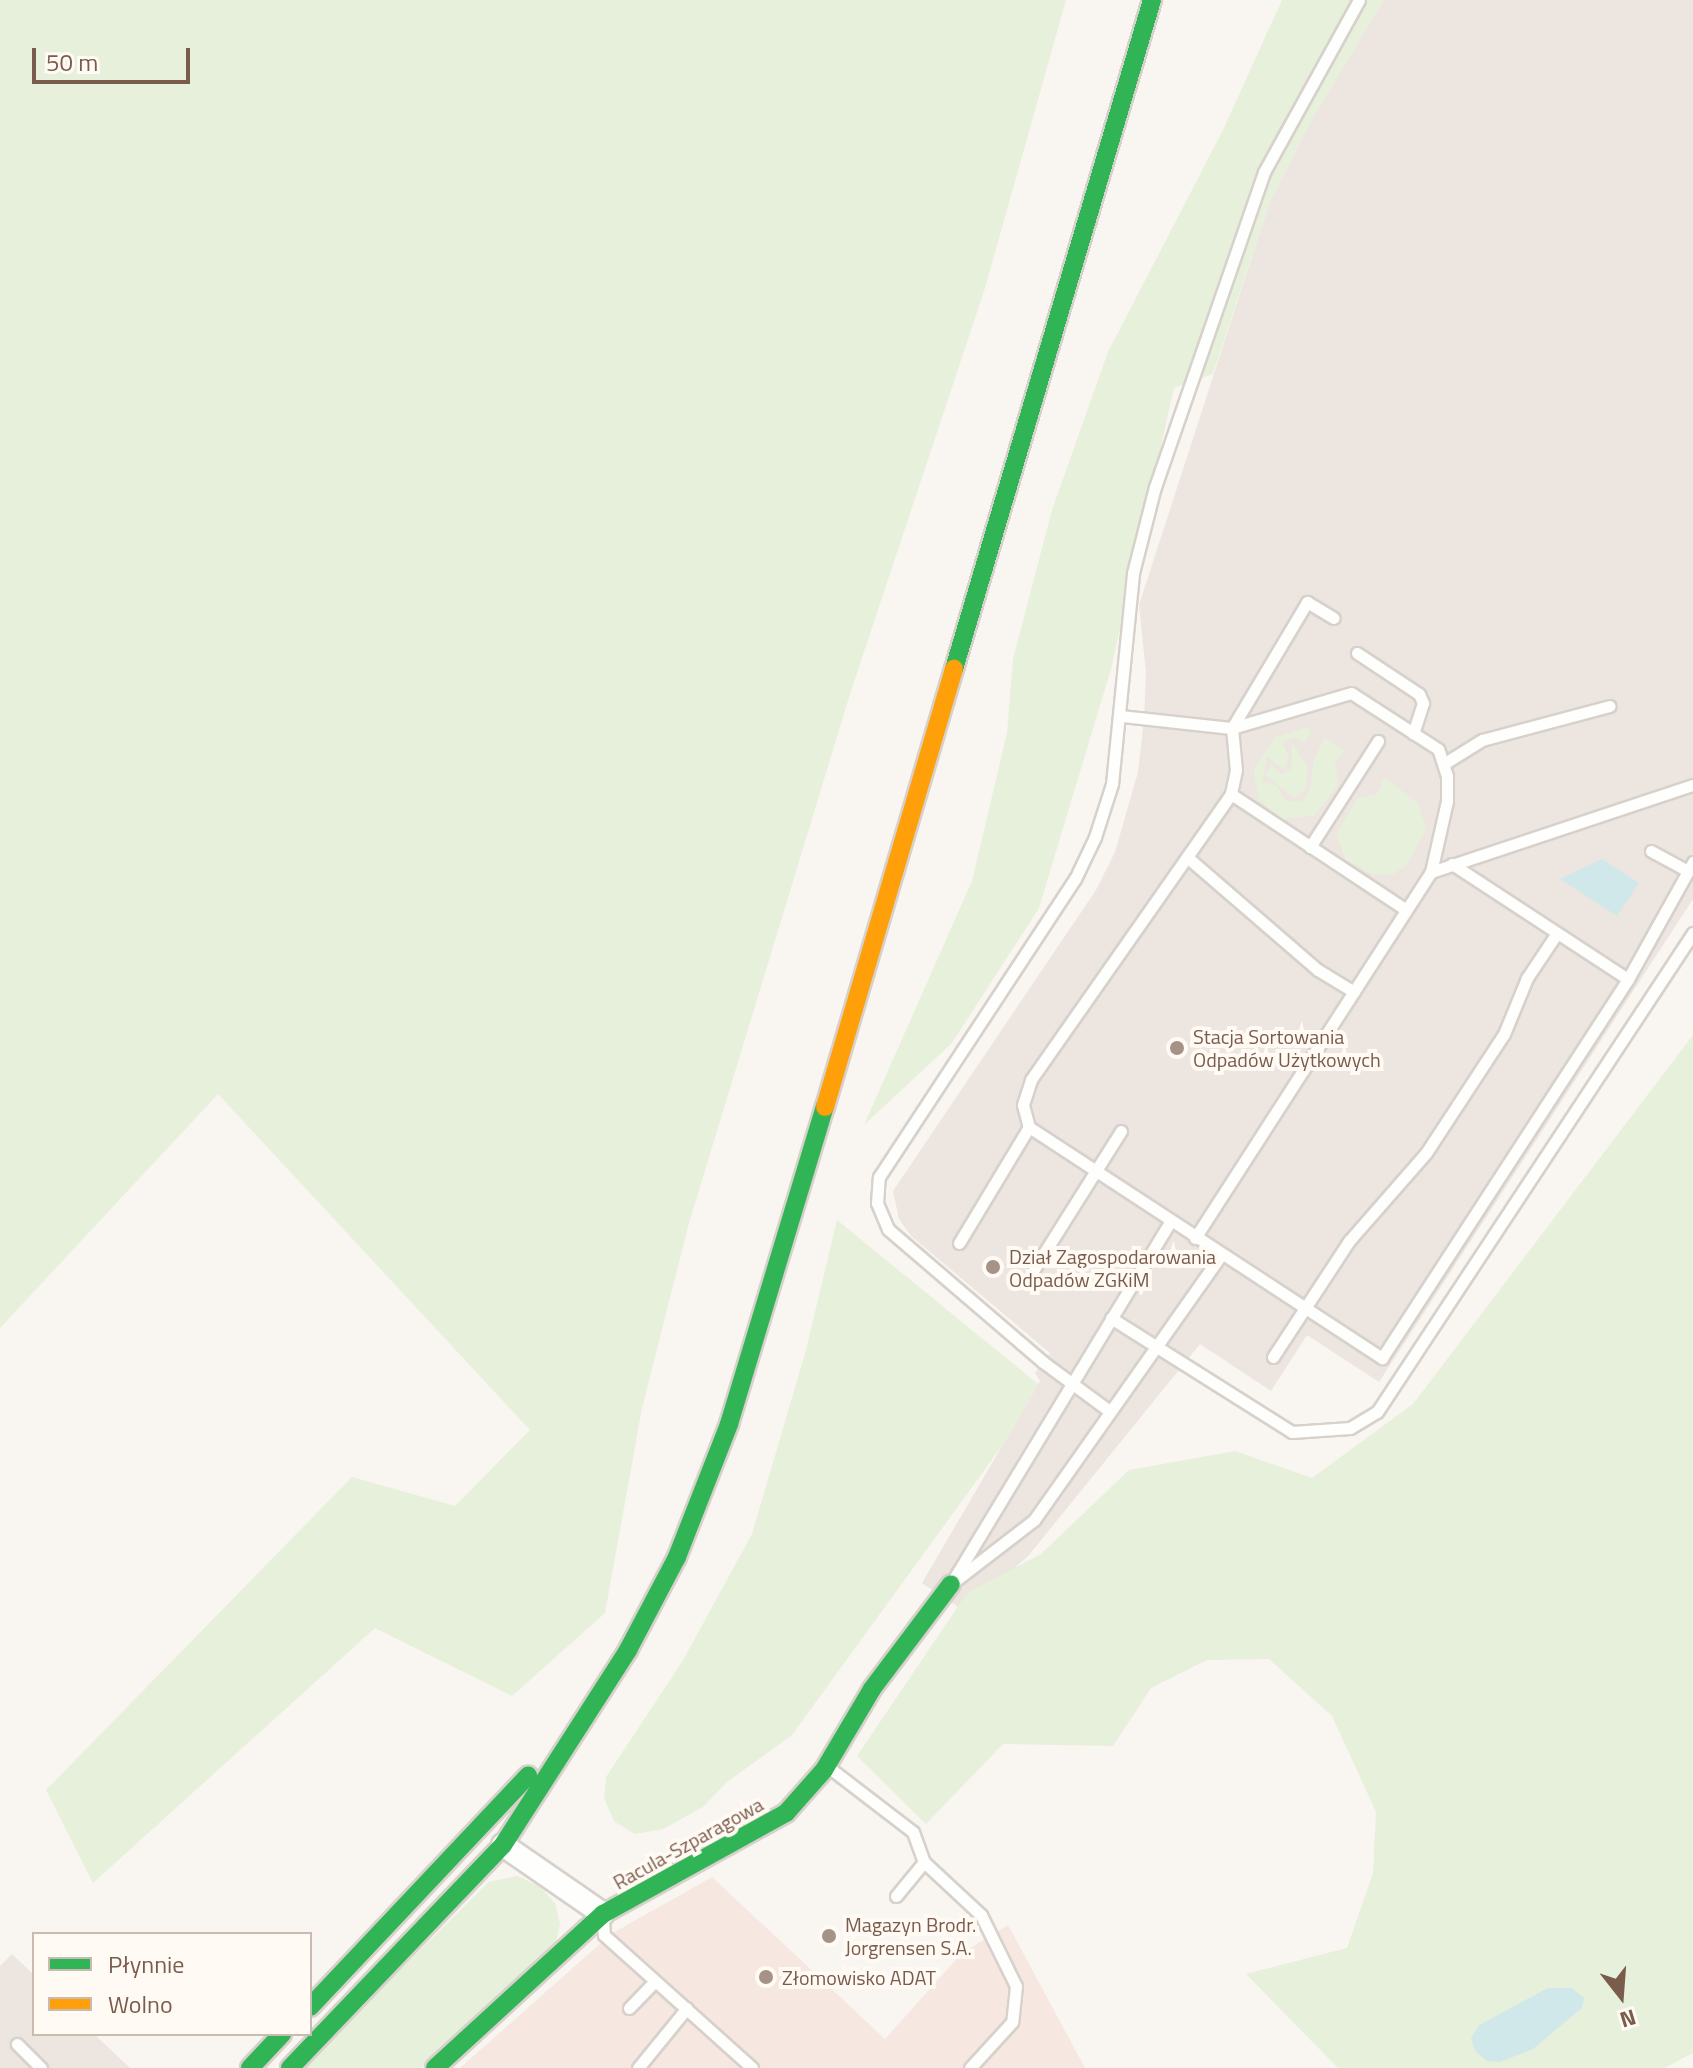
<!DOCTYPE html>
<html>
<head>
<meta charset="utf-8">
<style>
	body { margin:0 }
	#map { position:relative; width:1693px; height:2068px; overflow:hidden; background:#f9f5f0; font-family:"Titillium Web",sans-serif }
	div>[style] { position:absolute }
	.commercial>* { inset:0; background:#f6e8e1 }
	.industrial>* { inset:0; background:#ede5e0 }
	.green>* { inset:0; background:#e7f0db }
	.water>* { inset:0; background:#d0e8ea }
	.roads { filter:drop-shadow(2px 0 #d7d1cb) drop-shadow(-2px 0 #d7d1cb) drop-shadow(0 2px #d7d1cb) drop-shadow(0 -2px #d7d1cb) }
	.lane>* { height:11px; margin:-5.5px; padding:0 5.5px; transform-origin:5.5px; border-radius:5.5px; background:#fefefd }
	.street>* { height:22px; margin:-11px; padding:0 11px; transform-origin:11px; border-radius:11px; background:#fefefd }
	.fast>* { height:18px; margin:-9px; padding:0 9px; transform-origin:9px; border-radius:9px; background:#30b455 }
	.slow>* { height:18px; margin:-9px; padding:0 9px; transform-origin:9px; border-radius:9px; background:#ff9f0a }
	.dots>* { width:22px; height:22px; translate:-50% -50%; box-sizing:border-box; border:4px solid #fffaf3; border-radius:50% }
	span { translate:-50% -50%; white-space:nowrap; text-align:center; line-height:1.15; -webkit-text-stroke:8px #fffaf3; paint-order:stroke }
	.poi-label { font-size:20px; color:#7a5c4d }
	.left { translate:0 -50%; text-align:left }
	.street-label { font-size:20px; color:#7a5c4d }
	.legend { position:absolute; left:32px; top:1932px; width:280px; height:104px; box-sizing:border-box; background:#fffaf3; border:2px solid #cabbb1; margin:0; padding:10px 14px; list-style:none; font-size:24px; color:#7a5c4d }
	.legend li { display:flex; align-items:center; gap:16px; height:40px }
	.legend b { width:40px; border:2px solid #cabbb1 }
	.north { position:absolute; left:1581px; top:1956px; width:80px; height:80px; -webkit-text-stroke:6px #fffaf3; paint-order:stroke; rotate:163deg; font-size:22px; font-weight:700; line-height:32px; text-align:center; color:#7a5c4d }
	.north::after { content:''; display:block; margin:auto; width:28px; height:36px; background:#7a5c4d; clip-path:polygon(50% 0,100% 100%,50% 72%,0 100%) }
	.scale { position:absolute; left:32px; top:48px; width:158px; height:36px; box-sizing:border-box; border:4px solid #7a5c4d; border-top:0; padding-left:10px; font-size:24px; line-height:28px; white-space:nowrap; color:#7a5c4d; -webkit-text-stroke:6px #fffaf3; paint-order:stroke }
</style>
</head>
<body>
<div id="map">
	<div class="commercial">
		<div style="clip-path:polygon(712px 1877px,885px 2039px,962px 1953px,1008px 1925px,1085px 2068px,460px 2068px,611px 1934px)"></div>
	</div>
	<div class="industrial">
		<div style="clip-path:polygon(1384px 0,1693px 0,1693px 899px,1379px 1382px,1307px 1335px,1271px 1391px,1200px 1344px,1029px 1555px,966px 1612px,922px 1583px,1040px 1381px,1035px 1373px,1050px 1353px,911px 1236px,899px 1219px,893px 1191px,1096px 890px,1115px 852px,1138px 772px,1144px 719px,1146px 673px,1139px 605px,1270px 201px,1315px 114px)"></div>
		<div style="clip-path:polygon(12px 1954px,34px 1975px,34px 2034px,94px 2034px,130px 2068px,0 2068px,0 1966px)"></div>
	</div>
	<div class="green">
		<div style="clip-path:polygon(0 0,1066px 0,985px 288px,850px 694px,689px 1223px,642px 1408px,605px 1613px,512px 1696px,375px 1628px,93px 1883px,46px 1790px,352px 1477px,455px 1506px,530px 1430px,218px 1094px,0 1328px)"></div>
		<div style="clip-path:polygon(1282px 0,1384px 0,1315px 114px,1270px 201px,1213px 374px,1174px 388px,1111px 669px,1039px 908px,952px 1043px,864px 1125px,972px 881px,1007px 733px,1013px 659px,1052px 510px,1108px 352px,1223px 130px)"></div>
		<div style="clip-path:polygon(1308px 727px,1312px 731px,1304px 743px,1293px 737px,1283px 744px,1289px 758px,1284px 769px,1267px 757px,1262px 781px,1276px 785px,1286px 801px,1301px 802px,1310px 790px,1314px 759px,1325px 738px,1344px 751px,1335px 764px,1339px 784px,1314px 816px,1282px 819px,1258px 799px,1254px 769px,1275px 737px)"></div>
		<div style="clip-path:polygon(1292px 742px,1308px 767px,1306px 788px,1295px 798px,1265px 775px,1271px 765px,1281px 774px,1291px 770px)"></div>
		<div style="clip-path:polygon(1384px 777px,1418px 803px,1426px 830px,1406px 866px,1393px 874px,1373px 875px,1345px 859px,1336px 834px,1358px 798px,1377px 794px)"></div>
		<div style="clip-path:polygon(1693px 1035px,1693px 2053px,1664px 2068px,1338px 2068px,1246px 1974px,1347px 1948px,1373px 1873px,1376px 1812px,1332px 1716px,1269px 1659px,1207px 1660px,1151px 1688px,1113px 1746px,1003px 1744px,926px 1824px,857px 1756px,967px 1593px,1041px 1554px,1129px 1470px,1235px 1451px,1312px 1478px,1413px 1404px)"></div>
		<div style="clip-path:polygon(837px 1220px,1038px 1384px,1004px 1443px,792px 1735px,727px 1782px,703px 1807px,663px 1829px,635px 1834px,615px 1822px,604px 1799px,606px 1777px,682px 1662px,752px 1534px,806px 1350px)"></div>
		<div style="clip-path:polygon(517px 1876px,539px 1886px,555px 1903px,560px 1924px,556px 1942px,422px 2068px,300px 2068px,489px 1882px)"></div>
	</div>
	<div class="water">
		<div style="clip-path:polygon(1602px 859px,1639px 883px,1617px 916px,1560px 879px)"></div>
		<div style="clip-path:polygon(1548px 1988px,1572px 1988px,1584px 1998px,1582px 2008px,1533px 2049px,1500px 2062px,1487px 2061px,1475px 2051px,1471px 2038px,1479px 2025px)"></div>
	</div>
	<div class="roads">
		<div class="lane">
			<div style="left:1357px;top:653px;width:74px;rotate:33.5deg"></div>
			<div style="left:1419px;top:694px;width:10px;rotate:66deg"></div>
			<div style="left:1423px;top:703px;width:32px;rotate:108deg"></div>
			<div style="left:1121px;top:716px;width:112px;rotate:6.2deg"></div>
			<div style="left:1232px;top:728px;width:147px;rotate:-59.2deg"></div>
			<div style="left:1307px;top:602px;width:31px;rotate:31deg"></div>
			<div style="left:1445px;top:763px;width:44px;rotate:-31.9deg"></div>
			<div style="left:1482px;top:740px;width:132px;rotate:-14.9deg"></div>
			<div style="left:1231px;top:794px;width:210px;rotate:33.5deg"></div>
			<div style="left:1310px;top:847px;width:126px;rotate:-57.3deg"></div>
			<div style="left:1651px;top:851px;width:42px;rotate:28.4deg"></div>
			<div style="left:1187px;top:857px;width:173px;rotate:40.8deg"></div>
			<div style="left:1318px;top:970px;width:42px;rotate:31.4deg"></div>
			<div style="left:1452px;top:864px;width:210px;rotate:33.2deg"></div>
			<div style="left:1628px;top:979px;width:134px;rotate:-60.9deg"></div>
			<div style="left:1431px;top:872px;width:73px;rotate:-77.3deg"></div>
			<div style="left:1447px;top:801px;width:25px;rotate:-90deg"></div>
			<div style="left:1447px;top:776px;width:28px;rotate:-108deg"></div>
			<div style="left:1438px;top:749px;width:103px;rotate:-147.2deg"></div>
			<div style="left:1351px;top:693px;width:124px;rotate:163.6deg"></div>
			<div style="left:1232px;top:728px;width:42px;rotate:84.6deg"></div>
			<div style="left:1236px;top:770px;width:25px;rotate:102deg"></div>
			<div style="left:1231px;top:794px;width:349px;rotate:125deg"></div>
			<div style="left:1031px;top:1080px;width:26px;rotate:108deg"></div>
			<div style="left:1023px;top:1105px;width:23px;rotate:75deg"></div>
			<div style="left:1029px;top:1127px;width:422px;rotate:33.2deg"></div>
			<div style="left:1382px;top:1358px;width:452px;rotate:-57deg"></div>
			<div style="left:1170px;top:1222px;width:423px;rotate:121.2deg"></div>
			<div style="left:951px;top:1584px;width:105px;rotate:-37.6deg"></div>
			<div style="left:1034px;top:1520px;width:324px;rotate:-54.8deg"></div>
			<div style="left:1195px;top:1238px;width:435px;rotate:-57.2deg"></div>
			<div style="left:1431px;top:872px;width:276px;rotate:-18.4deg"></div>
			<div style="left:959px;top:1243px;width:135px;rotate:-58.9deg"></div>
			<div style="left:1034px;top:1269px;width:163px;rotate:-57.8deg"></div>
			<div style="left:1111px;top:1318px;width:214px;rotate:32.2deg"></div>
			<div style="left:1292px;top:1432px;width:58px;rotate:-3.9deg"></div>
			<div style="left:1350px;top:1428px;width:31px;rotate:-31deg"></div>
			<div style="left:1377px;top:1412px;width:574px;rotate:-56.59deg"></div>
			<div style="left:1273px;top:1357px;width:139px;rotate:-56.8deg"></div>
			<div style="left:1349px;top:1241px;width:117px;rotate:-48.8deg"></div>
			<div style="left:1426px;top:1153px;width:142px;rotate:-56.8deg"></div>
			<div style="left:1504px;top:1034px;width:61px;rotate:-67.7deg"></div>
			<div style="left:1527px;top:978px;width:54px;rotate:-56.3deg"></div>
			<div style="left:1108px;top:1410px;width:81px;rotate:-143.6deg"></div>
			<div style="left:1043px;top:1362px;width:204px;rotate:-139.4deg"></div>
			<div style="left:888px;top:1229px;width:28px;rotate:-113deg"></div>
			<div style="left:877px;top:1203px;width:26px;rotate:-86deg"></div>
			<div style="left:879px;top:1177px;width:357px;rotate:-56.7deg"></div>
			<div style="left:1075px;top:879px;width:47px;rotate:-64.5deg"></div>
			<div style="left:1095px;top:837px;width:56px;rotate:-72.2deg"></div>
			<div style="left:1112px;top:784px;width:212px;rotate:-84.3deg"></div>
			<div style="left:1133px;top:573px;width:89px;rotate:-75.7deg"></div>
			<div style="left:1155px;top:487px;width:333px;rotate:-70.9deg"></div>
			<div style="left:1264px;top:172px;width:196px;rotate:-61.1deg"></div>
			<div style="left:827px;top:1766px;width:108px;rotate:37.5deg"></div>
			<div style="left:913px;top:1832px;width:32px;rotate:70deg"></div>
			<div style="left:924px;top:1862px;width:44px;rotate:129.5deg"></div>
			<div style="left:924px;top:1862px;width:78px;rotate:42.9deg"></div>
			<div style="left:981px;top:1915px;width:79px;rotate:63.8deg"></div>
			<div style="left:1016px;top:1986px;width:36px;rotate:96deg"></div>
			<div style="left:1012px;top:2022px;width:62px;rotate:132.4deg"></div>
			<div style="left:603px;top:1918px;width:17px;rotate:87deg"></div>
			<div style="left:604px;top:1935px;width:199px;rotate:41.9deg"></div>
			<div style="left:629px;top:2008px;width:36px;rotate:-46deg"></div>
			<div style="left:17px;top:2044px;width:34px;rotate:45deg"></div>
			<div style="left:638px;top:2068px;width:77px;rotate:-50.8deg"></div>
		</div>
		<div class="street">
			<div style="left:503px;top:1845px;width:121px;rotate:34.6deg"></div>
		</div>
		<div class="fast">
			<div style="left:954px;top:669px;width:698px;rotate:-73.51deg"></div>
			<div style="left:310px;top:2007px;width:318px;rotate:-46.7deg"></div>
			<div style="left:250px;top:2068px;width:47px;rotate:-46.7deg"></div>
			<div style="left:290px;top:2068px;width:308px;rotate:-46.3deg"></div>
			<div style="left:503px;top:1845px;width:232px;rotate:-57.3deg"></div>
			<div style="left:628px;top:1650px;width:105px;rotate:-62.2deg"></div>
			<div style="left:677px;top:1557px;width:143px;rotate:-68.6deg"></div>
			<div style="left:729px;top:1424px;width:331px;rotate:-73.2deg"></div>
			<div style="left:435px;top:2068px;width:228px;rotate:-42.5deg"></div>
			<div style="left:603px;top:1914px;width:209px;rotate:-28.9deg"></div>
			<div style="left:786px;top:1813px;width:57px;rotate:-48.5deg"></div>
			<div style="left:824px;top:1770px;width:94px;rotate:-59.3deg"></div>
			<div style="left:872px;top:1689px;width:131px;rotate:-53deg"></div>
		</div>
		<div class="slow">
			<div style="left:825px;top:1107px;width:457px;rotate:-73.6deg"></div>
		</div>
	</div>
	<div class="dots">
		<div style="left:1177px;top:1048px;background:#a69286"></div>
		<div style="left:993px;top:1267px;background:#a69286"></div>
		<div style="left:829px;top:1936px;background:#a69286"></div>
		<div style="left:766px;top:1977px;background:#a69286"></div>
	</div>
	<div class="poi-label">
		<span class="left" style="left:1193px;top:1048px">Stacja Sortowania<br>Odpadów Użytkowych</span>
		<span class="left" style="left:1009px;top:1268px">Dział Zagospodarowania<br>Odpadów ZGKiM</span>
		<span class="left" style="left:845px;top:1936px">Magazyn Brodr.<br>Jorgrensen S.A.</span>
		<span class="left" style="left:782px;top:1977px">Złomowisko ADAT</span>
	</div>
	<div class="street-label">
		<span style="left:688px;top:1843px;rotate:-29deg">Racula-Szparagowa</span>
	</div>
	<ul class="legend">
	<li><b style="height:10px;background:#30b455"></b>Płynnie</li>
	<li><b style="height:10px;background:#ff9f0a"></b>Wolno</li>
	</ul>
	<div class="north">N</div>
	<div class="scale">50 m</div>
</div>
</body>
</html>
